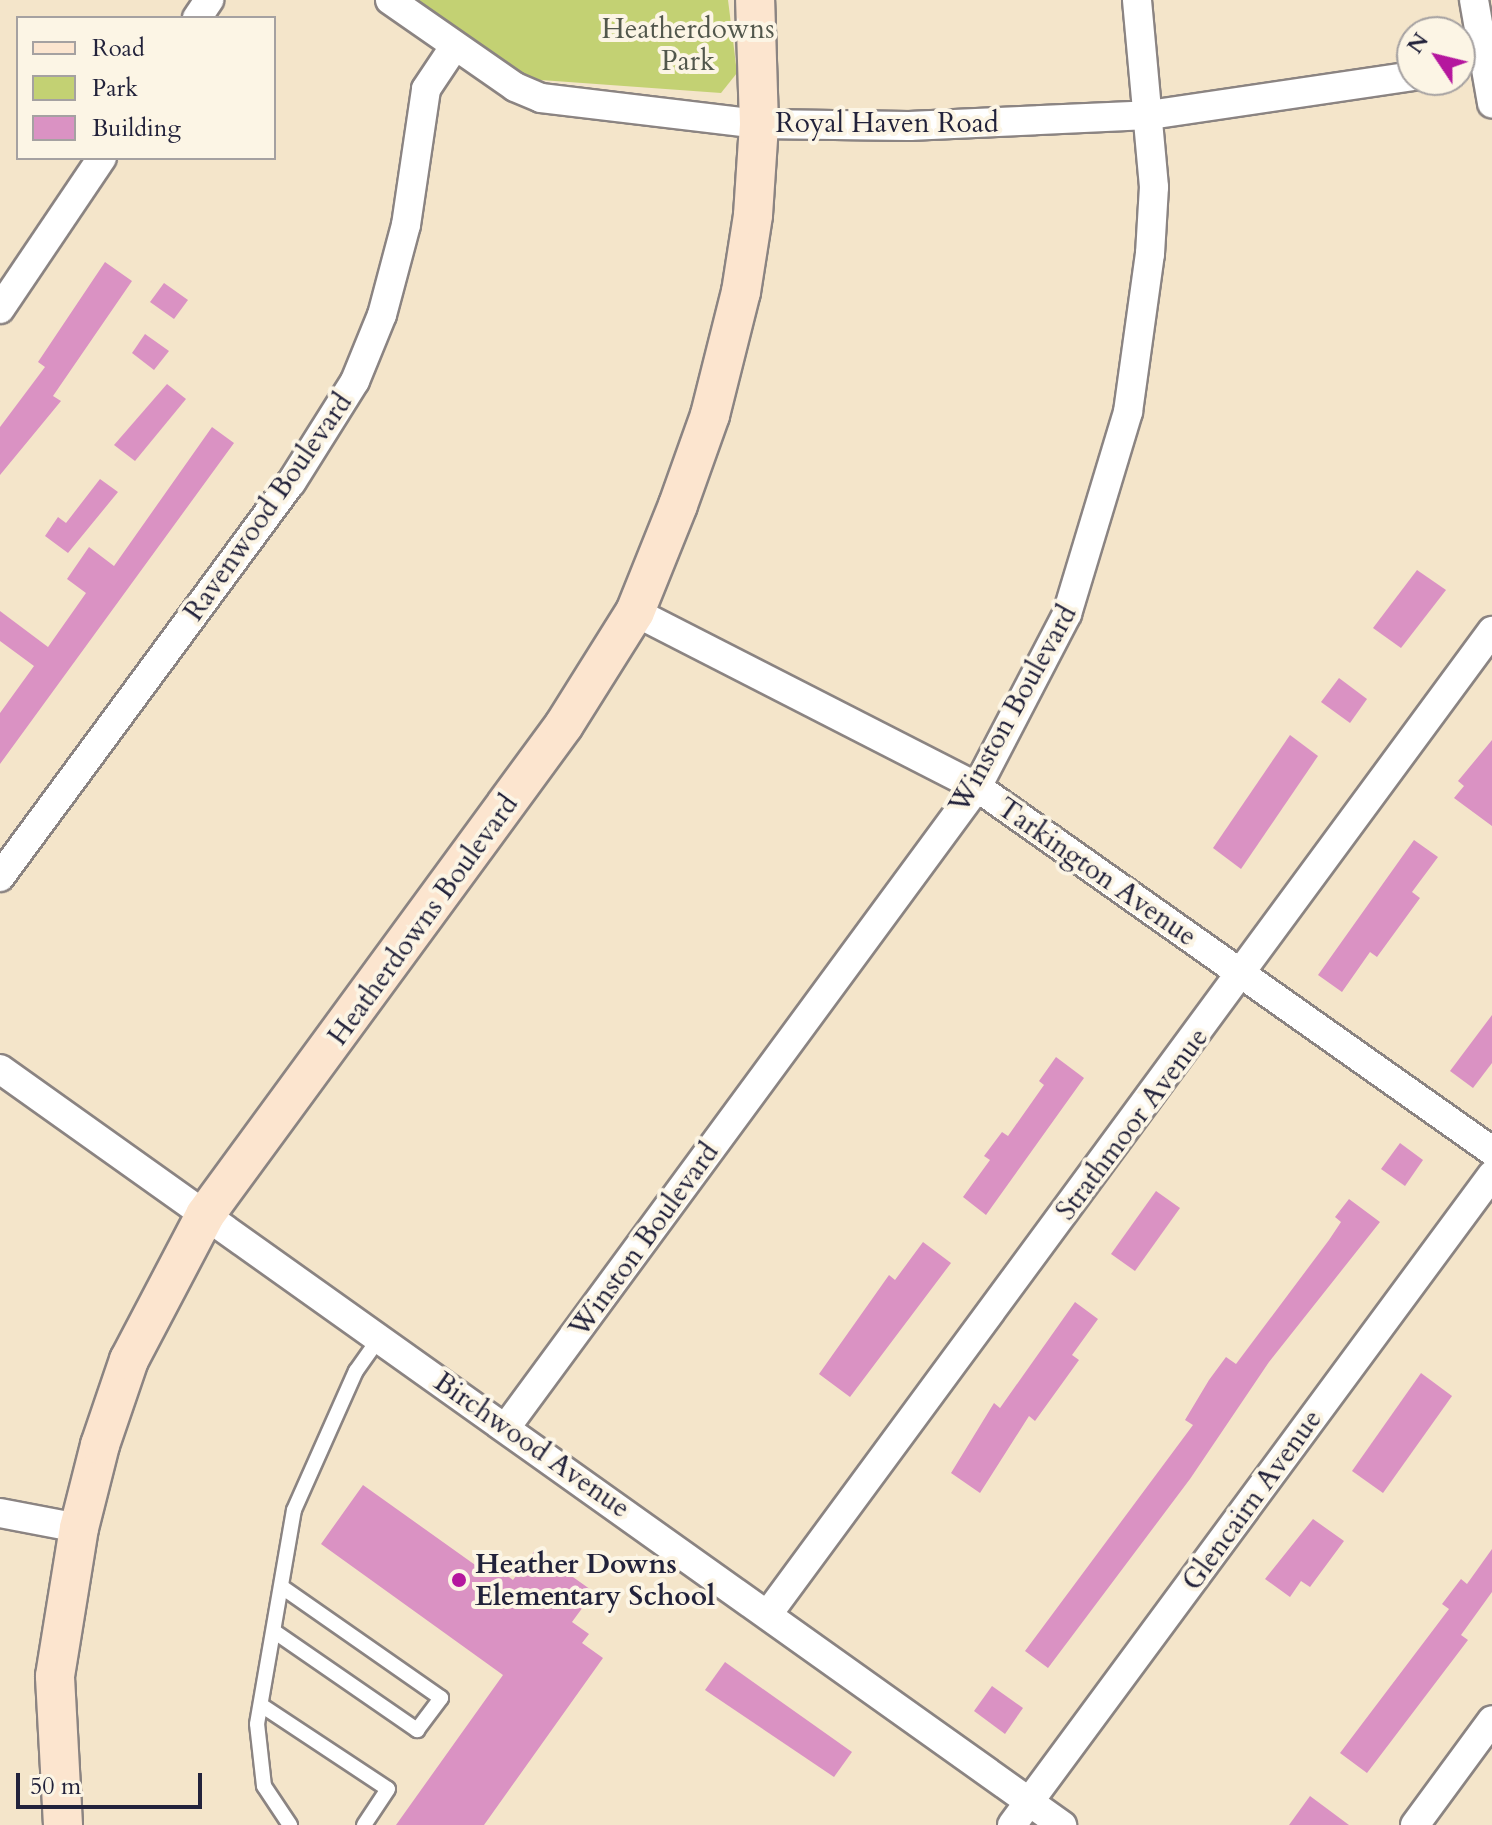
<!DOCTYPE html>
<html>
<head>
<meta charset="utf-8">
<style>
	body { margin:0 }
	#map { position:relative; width:1492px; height:1825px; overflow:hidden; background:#f4e5ca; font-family:Cardo,serif }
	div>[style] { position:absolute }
	.green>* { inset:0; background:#c3d173 }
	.building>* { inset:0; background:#da92c3 }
	.roads { filter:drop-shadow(2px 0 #8b8482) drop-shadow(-2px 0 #8b8482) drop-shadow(0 2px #8b8482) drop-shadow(0 -2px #8b8482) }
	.lane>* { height:14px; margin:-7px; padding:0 7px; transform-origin:7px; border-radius:7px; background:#fff }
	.street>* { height:28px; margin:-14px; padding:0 14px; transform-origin:14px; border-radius:14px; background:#fff }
	.secondary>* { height:38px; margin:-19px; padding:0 19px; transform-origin:19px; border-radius:19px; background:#fce5cf }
	.dots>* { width:22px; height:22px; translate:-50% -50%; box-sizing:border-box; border:4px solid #fcf5e5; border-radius:50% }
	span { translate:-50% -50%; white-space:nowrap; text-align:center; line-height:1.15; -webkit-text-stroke:8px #fcf5e5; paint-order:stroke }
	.park-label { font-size:28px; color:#52574c }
	.street-label { font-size:28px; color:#22223b }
	.poi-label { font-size:28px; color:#22223b; font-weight:700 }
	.left { translate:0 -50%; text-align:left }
	.legend { position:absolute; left:16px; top:16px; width:260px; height:144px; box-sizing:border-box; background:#fcf5e5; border:2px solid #a5a1a1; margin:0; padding:10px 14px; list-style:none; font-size:24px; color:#22223b }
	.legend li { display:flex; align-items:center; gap:16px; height:40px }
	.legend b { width:40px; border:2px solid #a5a1a1 }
	.north { position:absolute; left:1396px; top:16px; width:80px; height:80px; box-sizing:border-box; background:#fcf5e5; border:2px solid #a5a1a1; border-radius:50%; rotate:305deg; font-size:22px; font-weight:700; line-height:32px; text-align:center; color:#22223b }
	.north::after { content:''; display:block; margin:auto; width:28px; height:36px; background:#b5179e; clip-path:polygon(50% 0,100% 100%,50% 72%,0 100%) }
	.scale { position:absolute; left:16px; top:1773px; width:186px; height:36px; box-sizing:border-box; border:4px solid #22223b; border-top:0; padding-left:10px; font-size:24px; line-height:28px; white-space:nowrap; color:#22223b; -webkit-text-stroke:6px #fcf5e5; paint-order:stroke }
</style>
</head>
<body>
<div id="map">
	<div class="green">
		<div style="clip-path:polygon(417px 0,728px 0,737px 73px,721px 93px,527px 79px)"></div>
	</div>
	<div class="building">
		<div style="clip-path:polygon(105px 262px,132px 281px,53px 396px,61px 401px,0 475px,0 427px,45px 367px,38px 362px)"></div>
		<div style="clip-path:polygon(164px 283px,188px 300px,174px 319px,150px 302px)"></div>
		<div style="clip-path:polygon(145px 334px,169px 351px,154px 370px,132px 353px)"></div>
		<div style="clip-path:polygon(167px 384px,186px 399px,135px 461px,114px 445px)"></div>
		<div style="clip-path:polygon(212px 427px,234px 443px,0 764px,0 713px,34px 666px,0 641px,0 611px,48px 647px,86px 593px,67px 579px,89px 547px,114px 566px)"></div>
		<div style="clip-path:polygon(100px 479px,118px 492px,68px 553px,45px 536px,58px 517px,66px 523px)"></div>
		<div style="clip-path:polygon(1417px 570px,1446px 590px,1401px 648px,1373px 628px)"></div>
		<div style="clip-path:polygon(1339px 678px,1367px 699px,1350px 723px,1321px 702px)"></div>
		<div style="clip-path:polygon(1290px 735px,1318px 756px,1241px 869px,1213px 848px)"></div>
		<div style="clip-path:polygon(1492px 740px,1492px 826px,1454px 798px,1464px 786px,1458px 781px)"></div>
		<div style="clip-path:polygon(1414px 840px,1438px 857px,1412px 892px,1420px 898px,1377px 957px,1370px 952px,1342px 992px,1318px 975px)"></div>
		<div style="clip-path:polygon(1492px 1015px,1492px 1063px,1473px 1088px,1450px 1071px)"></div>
		<div style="clip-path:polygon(1056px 1057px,1084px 1078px,986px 1215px,963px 1197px,990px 1160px,984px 1156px,1002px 1132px,1008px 1136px,1044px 1085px,1039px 1081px)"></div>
		<div style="clip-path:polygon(1400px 1143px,1423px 1160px,1405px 1186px,1381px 1169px)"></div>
		<div style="clip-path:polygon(1156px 1191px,1180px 1208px,1135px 1271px,1111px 1254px)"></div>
		<div style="clip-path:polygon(1349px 1199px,1380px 1222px,1269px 1362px,1190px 1479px,1048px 1668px,1025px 1651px,1193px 1425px,1185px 1420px,1209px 1380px,1226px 1357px,1236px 1364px,1329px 1240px,1341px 1222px,1335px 1217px)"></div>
		<div style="clip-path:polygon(923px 1242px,951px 1263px,850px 1397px,819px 1374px,889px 1275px,895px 1280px)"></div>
		<div style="clip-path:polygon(1075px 1302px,1098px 1319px,1072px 1355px,1079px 1360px,1035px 1421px,1029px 1416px,980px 1493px,951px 1473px,994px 1403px,1000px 1408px)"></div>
		<div style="clip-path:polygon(1421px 1373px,1452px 1396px,1383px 1493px,1352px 1471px)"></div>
		<div style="clip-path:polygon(363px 1485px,485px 1572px,491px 1564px,513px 1580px,535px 1550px,594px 1592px,572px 1622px,589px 1634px,582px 1643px,603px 1658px,484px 1825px,396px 1825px,503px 1675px,321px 1544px)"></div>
		<div style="clip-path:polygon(1313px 1519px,1344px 1541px,1310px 1587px,1301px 1581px,1290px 1597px,1265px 1579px)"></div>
		<div style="clip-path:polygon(1492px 1549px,1492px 1592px,1461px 1635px,1468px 1640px,1367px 1773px,1340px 1753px,1449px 1609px,1442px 1604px,1461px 1579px,1467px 1584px)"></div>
		<div style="clip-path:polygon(725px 1662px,852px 1752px,834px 1777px,705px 1690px)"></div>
		<div style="clip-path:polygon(992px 1686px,1023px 1708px,1005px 1734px,974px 1711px)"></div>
		<div style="clip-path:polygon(1310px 1796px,1349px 1825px,1289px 1825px)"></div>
	</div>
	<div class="roads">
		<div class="lane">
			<div style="left:275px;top:1632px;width:173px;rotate:34.6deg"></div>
			<div style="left:417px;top:1730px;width:40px;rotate:-53deg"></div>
			<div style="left:441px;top:1698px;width:194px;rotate:-145.1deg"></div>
			<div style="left:261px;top:1705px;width:152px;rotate:33.5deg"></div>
			<div style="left:388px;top:1789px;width:43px;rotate:123.7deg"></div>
			<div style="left:290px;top:1825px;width:47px;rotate:-123.7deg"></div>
			<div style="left:264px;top:1786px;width:62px;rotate:-96.4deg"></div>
			<div style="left:257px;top:1724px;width:217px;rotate:-80.2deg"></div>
			<div style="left:294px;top:1510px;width:152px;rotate:-66deg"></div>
			<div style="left:356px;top:1371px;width:42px;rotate:-54.8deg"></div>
		</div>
		<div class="street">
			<div style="left:390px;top:0;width:152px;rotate:34.8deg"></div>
			<div style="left:515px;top:87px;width:28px;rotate:23deg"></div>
			<div style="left:541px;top:98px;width:220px;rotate:6.8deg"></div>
			<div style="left:759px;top:124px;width:150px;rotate:0.8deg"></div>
			<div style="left:909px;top:126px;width:240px;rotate:-2.6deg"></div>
			<div style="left:1149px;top:115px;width:266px;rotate:-8.4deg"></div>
			<div style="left:1474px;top:0;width:105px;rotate:80.1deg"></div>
			<div style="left:197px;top:18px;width:22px;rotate:-56deg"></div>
			<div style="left:0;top:309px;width:182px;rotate:-56deg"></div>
			<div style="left:635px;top:612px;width:384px;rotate:27.1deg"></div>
			<div style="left:977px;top:787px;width:631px;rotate:35.25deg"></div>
			<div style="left:0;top:877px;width:490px;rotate:-53.6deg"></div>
			<div style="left:291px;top:483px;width:120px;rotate:-57.9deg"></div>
			<div style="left:355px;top:381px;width:71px;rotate:-67.8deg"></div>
			<div style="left:382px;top:315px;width:93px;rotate:-75.1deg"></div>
			<div style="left:406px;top:225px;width:137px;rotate:-81.6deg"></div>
			<div style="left:426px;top:89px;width:50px;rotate:-56.3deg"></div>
			<div style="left:0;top:1069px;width:1304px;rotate:35.45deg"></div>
			<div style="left:507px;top:1426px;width:793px;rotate:-53.66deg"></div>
			<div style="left:977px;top:787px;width:195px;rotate:-62.5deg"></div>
			<div style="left:1067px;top:614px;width:211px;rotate:-73.2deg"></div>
			<div style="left:1128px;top:412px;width:160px;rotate:-82.1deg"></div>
			<div style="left:1150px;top:254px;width:67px;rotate:-86.6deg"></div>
			<div style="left:1154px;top:187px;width:188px;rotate:-95.2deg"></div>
			<div style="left:0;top:1513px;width:80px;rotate:10.8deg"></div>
			<div style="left:768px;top:1614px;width:1221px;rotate:-53.63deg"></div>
			<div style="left:1012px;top:1825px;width:808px;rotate:-53.56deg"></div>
			<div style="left:1415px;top:1825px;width:130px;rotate:-53.7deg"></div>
		</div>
		<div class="secondary">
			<div style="left:63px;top:1825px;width:149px;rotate:-93.1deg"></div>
			<div style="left:55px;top:1676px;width:150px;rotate:-80.8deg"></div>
			<div style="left:79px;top:1528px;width:86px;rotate:-75.8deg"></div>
			<div style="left:100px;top:1445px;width:90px;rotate:-71.2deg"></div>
			<div style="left:129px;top:1360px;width:164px;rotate:-62.3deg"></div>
			<div style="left:205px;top:1215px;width:607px;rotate:-53.77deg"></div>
			<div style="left:564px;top:725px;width:133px;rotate:-57.9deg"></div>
			<div style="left:635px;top:612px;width:115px;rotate:-68.1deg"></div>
			<div style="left:678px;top:505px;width:96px;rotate:-70.4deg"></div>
			<div style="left:710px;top:415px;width:127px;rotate:-75.9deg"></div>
			<div style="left:741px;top:292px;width:78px;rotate:-81.1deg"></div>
			<div style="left:753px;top:215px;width:91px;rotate:-86.2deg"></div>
			<div style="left:759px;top:124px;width:124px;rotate:-91.8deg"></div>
		</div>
	</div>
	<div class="dots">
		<div style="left:459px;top:1580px;background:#b5179e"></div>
	</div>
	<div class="park-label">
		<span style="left:688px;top:45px">Heatherdowns<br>Park</span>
	</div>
	<div class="street-label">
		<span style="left:887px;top:123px">Royal Haven Road</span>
		<span style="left:268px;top:507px;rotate:-55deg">Ravenwood Boulevard</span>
		<span style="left:1013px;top:709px;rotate:-61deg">Winston Boulevard</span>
		<span style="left:1097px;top:872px;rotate:35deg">Tarkington Avenue</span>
		<span style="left:423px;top:920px;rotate:-54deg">Heatherdowns Boulevard</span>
		<span style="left:1132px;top:1124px;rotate:-53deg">Strathmoor Avenue</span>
		<span style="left:644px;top:1240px;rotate:-54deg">Winston Boulevard</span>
		<span style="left:532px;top:1445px;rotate:35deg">Birchwood Avenue</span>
		<span style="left:1252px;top:1500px;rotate:-54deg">Glencairn Avenue</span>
	</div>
	<div class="poi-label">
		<span class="left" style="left:475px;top:1580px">Heather Downs<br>Elementary School</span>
	</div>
	<ul class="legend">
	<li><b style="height:10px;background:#fce5cf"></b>Road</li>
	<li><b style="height:22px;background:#c3d173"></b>Park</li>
	<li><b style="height:22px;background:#da92c3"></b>Building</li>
	</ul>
	<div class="north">N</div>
	<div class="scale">50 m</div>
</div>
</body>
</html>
